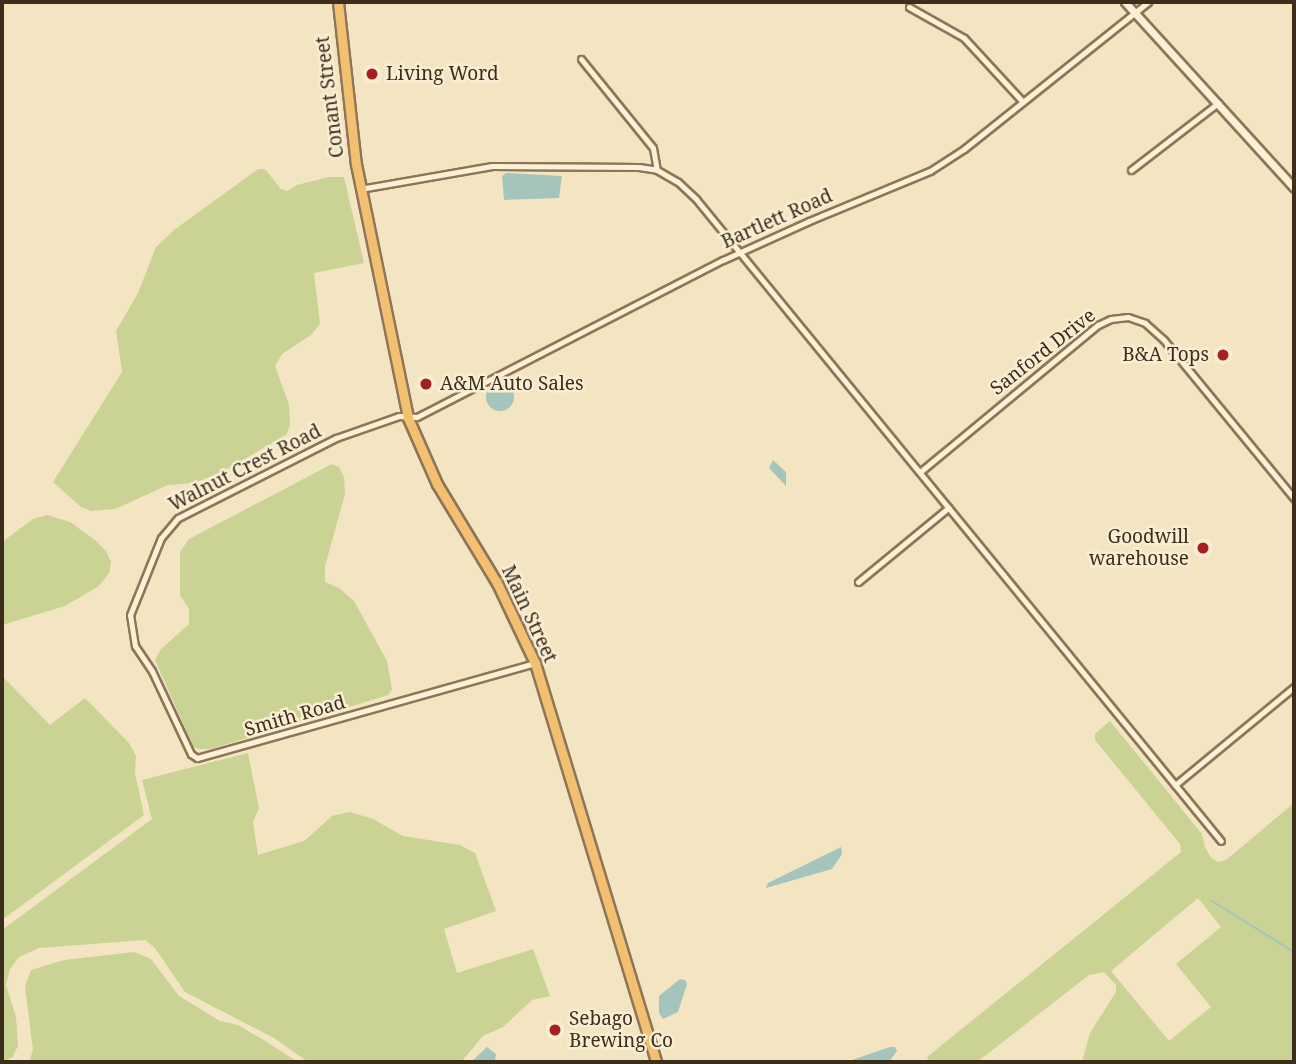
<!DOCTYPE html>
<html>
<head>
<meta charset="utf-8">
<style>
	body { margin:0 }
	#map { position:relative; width:1296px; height:1064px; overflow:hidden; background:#f3e5c2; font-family:"Noto Serif",serif }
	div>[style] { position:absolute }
	.green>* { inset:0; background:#cad294 }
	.water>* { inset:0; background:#a5c5bc }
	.round { border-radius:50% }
	.stream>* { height:2px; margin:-1px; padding:0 1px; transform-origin:1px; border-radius:1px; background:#a5c5bc }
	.roads { filter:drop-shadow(2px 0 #8f7557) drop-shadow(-2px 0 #8f7557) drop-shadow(0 2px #8f7557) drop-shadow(0 -2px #8f7557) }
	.minor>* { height:5px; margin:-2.5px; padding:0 2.5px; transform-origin:2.5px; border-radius:2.5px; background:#fcf1d6 }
	.tertiary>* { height:7px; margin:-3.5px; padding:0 3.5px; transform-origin:3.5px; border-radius:3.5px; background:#fcf1d6 }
	.trunk>* { height:9px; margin:-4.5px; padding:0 4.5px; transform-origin:4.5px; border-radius:4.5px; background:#f2c070 }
	.dots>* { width:19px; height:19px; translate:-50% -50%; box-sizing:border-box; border:4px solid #f9eed3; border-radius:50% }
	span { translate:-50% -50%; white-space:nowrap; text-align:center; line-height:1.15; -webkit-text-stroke:5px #f9eed3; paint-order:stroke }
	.poi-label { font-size:19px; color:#3d2d1d }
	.left { translate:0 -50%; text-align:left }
	.right { translate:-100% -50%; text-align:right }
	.street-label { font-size:19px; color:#3d2d1d }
	.frame { position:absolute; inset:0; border:4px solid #3d2d1d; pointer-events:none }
</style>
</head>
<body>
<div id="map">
	<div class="green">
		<div style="clip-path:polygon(258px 169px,265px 169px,281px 189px,287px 191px,297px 185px,329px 177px,344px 177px,364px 263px,314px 273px,320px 324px,311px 335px,282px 354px,275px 366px,289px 405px,290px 425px,286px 435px,224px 471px,194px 483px,168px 485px,115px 509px,91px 511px,81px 507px,53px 482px,122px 372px,116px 331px,138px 293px,156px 247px,174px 230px)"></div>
		<div style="clip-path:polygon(332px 464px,339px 467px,344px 477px,345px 494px,325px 566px,325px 582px,339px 588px,354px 601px,387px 661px,392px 689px,388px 695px,211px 749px,198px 749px,193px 746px,155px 660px,161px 649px,189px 624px,189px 609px,180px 595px,180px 552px,189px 539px)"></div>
		<div style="clip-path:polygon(47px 515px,70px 522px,95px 540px,106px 551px,111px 562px,109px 573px,99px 586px,65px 606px,2px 625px,2px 542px,33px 519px)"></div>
		<div style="clip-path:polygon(2px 676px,50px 725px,85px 698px,129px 743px,136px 756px,135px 773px,144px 815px,2px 920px)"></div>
		<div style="clip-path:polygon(evenodd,1110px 721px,1202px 834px,1205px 847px,1211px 858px,1218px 862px,1226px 860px,1294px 803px,1294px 1062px,1082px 1062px,1090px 1033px,1116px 992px,1116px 985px,1104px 972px,1089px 975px,977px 1062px,930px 1062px,927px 1057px,1181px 852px,1180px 844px,1095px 740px,1095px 734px,1110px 721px,1198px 898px,1221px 927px,1176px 964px,1211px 1007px,1169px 1041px,1111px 971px,1198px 898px)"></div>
		<div style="clip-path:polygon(248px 753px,259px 808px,253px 822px,258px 855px,304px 841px,332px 816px,350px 812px,373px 819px,403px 836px,460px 845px,475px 853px,496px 911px,444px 929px,457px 973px,533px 949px,550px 996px,532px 1000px,503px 1027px,483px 1036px,461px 1062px,308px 1062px,274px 1038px,185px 992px,155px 948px,145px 940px,39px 948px,19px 957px,10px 969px,6px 985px,16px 1017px,18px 1046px,12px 1058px,2px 1062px,2px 930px,152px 819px,142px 780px)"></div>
		<div style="clip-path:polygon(134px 952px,151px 959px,179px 996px,220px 1021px,238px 1025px,262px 1039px,298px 1062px,29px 1062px,33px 1050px,25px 986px,31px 970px,64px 960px)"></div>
	</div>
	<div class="water">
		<div style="clip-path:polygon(506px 173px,562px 176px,559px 198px,504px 200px,502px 176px)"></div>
		<div class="round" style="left:486px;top:383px;width:28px;height:28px"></div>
		<div style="clip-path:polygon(773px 460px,786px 472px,786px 486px,769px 468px)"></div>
		<div style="clip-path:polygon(841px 847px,842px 854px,832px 869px,766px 888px,768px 883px)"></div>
		<div style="clip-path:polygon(680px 979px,685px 980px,687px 984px,678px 1012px,663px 1019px,659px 1013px,659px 996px)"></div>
		<div style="clip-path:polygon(487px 1047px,496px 1054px,495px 1061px,471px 1062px)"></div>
		<div style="clip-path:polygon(890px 1047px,895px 1047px,897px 1051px,889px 1062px,846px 1062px)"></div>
	</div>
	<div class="stream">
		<div style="left:1212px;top:901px;width:97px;rotate:31.9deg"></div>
	</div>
	<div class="roads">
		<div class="minor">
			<div style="left:909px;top:7px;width:63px;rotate:29.4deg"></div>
			<div style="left:964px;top:38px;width:87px;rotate:47.3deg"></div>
			<div style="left:581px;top:59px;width:114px;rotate:51deg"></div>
			<div style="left:653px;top:148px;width:22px;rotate:80deg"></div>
			<div style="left:657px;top:170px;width:24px;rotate:30deg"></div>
			<div style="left:678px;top:182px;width:25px;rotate:43deg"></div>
			<div style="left:696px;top:199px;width:829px;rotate:50.73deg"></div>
			<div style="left:1131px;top:170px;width:110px;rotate:-37.6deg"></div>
			<div style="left:360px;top:189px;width:134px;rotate:-9.9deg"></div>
			<div style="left:492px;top:166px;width:147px;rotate:0.4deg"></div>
			<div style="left:639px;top:167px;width:18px;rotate:9deg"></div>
			<div style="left:920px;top:472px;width:231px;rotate:-39.6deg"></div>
			<div style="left:1098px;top:325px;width:14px;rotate:-25deg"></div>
			<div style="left:1111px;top:319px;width:17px;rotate:-7deg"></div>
			<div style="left:1128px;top:317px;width:18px;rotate:19deg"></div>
			<div style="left:1145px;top:323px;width:25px;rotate:42deg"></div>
			<div style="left:1164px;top:340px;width:205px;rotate:50.6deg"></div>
			<div style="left:858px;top:582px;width:117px;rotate:-39.4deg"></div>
			<div style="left:535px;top:663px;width:351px;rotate:164.3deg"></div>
			<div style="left:197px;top:758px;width:7px;rotate:-146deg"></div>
			<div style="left:191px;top:754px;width:92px;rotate:-115.2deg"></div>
			<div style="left:152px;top:671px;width:30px;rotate:-124deg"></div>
			<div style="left:135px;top:646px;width:31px;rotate:-99deg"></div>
			<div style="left:130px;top:615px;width:83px;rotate:-68.1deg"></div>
			<div style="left:161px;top:538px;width:26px;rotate:-50deg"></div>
			<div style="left:178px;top:518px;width:177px;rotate:-26.9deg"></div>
			<div style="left:336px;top:438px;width:67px;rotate:-19.2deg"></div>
			<div style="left:399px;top:416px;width:18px;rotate:3deg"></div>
			<div style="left:417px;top:417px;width:344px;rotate:-27.2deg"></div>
			<div style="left:723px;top:260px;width:94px;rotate:-24.4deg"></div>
			<div style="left:809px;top:221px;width:131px;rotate:-22.5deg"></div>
			<div style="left:930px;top:171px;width:40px;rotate:-32.9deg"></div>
			<div style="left:964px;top:149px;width:236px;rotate:-38.6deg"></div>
			<div style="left:1175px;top:785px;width:154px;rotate:-39.5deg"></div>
		</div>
		<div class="tertiary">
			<div style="left:1125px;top:2px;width:251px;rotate:47.7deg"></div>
		</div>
		<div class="trunk">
			<div style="left:338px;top:2px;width:163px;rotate:83.7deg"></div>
			<div style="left:356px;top:164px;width:259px;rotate:78.4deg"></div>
			<div style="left:408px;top:418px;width:72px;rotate:66.3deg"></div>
			<div style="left:437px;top:484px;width:116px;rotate:58.8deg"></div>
			<div style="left:497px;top:583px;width:89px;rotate:64.6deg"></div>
			<div style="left:535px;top:663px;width:417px;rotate:73.1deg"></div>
		</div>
	</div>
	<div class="dots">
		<div style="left:372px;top:74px;background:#a42120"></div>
		<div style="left:1223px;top:355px;background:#a42120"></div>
		<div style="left:426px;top:384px;background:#a42120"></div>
		<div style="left:1203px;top:548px;background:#a42120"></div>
		<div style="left:555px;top:1030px;background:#a42120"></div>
	</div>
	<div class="poi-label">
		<span class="left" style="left:386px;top:74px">Living Word</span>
		<span class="right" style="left:1209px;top:355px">B&amp;A Tops</span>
		<span class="left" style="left:440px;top:384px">A&amp;M Auto Sales</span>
		<span class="right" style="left:1189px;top:548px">Goodwill<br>warehouse</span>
		<span class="left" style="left:569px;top:1030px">Sebago<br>Brewing Co</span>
	</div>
	<div class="street-label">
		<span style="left:330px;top:97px;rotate:-97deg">Conant Street</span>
		<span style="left:777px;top:219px;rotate:-24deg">Bartlett Road</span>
		<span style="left:1043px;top:352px;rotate:-38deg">Sanford Drive</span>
		<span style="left:245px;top:468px;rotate:-27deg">Walnut Crest Road</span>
		<span style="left:529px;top:614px;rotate:65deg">Main Street</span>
		<span style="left:295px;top:716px;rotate:-16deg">Smith Road</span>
	</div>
	<div class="frame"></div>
</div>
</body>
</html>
